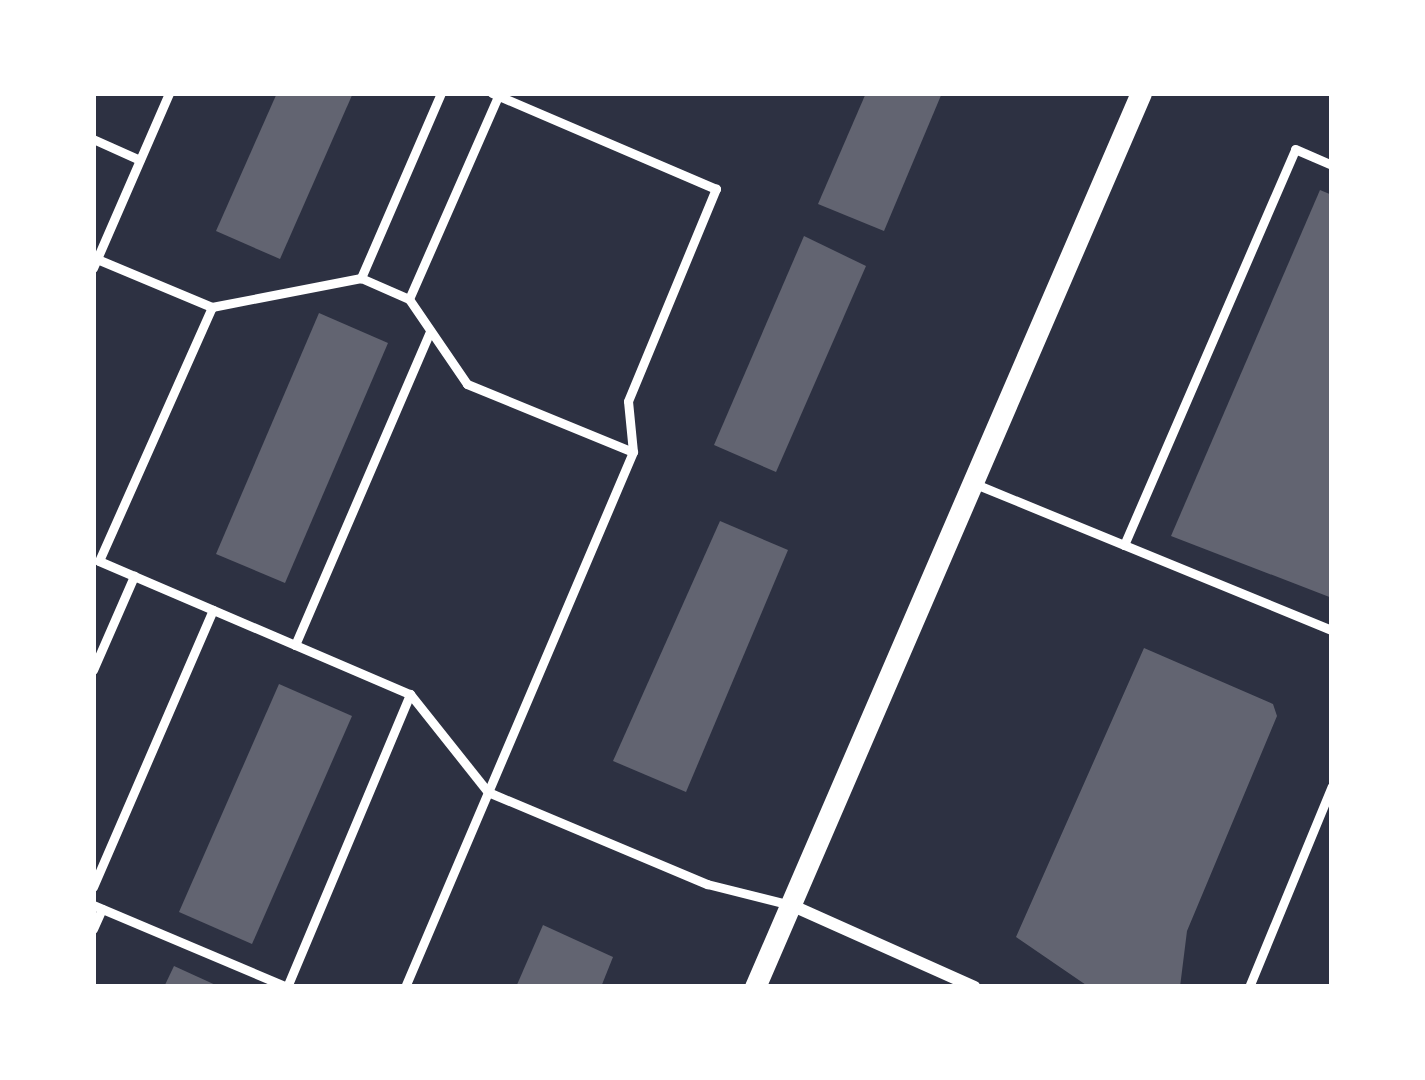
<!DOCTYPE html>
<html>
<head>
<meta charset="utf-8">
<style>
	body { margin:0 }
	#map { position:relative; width:1425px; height:1080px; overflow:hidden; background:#2d3142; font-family:"Fira Sans Condensed",sans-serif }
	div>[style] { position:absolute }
	.building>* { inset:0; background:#626471 }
	.service>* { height:9px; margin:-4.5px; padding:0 4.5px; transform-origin:4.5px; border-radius:4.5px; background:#fff }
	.minor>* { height:12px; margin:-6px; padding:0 6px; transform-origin:6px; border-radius:6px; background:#fff }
	.tertiary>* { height:21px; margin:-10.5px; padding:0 10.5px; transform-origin:10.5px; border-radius:10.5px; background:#fff }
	span { translate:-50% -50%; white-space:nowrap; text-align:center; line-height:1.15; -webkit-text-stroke:10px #fff; paint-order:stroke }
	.frame { position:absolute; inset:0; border:96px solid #fff; pointer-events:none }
</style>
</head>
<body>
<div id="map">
	<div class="building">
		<div style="clip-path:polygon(277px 93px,353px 93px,280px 259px,216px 231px)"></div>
		<div style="clip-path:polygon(866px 93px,942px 93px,884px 231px,818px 204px)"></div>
		<div style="clip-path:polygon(1320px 190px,1332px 195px,1332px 598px,1171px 536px)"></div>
		<div style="clip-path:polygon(804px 236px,866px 266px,776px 472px,714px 445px)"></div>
		<div style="clip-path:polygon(319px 313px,388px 343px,285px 583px,216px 554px)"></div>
		<div style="clip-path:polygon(720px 521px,788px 550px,686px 792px,613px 761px)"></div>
		<div style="clip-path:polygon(1144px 648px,1273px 704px,1277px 716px,1187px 931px,1180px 987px,1089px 987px,1016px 937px)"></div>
		<div style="clip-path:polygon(279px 684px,352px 716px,252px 944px,179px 912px)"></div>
		<div style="clip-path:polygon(543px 925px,613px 957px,601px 987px,516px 987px)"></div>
		<div style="clip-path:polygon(174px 966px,220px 987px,164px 987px)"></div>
	</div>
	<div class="service">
		<div style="left:441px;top:93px;width:202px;rotate:113.4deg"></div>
		<div style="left:361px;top:278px;width:152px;rotate:169deg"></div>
		<div style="left:212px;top:307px;width:278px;rotate:114deg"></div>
		<div style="left:99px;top:561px;width:338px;rotate:23.2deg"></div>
		<div style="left:410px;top:694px;width:125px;rotate:51.5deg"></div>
		<div style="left:488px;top:792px;width:238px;rotate:22.8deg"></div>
		<div style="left:707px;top:884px;width:87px;rotate:14deg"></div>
		<div style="left:93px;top:139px;width:51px;rotate:24.1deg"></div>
		<div style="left:97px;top:259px;width:125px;rotate:22.7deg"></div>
		<div style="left:93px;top:268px;width:191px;rotate:-66.5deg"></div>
		<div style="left:361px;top:278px;width:52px;rotate:23.6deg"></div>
		<div style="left:409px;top:299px;width:103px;rotate:55.7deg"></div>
		<div style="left:467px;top:384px;width:179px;rotate:22.3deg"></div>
		<div style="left:409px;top:299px;width:222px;rotate:-66.3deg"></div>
		<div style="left:973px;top:483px;width:388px;rotate:22.3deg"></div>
		<div style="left:1124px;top:545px;width:431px;rotate:-66.6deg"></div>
		<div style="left:1295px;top:149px;width:40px;rotate:23.4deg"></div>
		<div style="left:295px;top:645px;width:341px;rotate:-66.7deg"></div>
		<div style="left:93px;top:670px;width:103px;rotate:-66.4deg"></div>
		<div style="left:93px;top:887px;width:302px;rotate:-66.6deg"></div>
		<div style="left:93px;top:905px;width:211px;rotate:22.9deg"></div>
		<div style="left:93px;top:929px;width:22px;rotate:-66deg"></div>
		<div style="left:287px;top:987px;width:318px;rotate:-67.2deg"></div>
		<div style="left:405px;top:987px;width:582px;rotate:-66.92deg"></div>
		<div style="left:633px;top:452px;width:51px;rotate:-95.6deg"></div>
		<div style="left:628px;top:401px;width:230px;rotate:-67.5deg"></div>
		<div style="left:716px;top:189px;width:244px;rotate:-156.8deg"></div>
		<div style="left:1249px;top:987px;width:217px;rotate:-67.6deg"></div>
	</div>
	<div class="minor">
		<div style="left:791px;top:905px;width:201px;rotate:24.1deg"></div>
	</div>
	<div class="tertiary">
		<div style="left:755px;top:987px;width:974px;rotate:-66.65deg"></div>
	</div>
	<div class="frame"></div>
</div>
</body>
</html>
